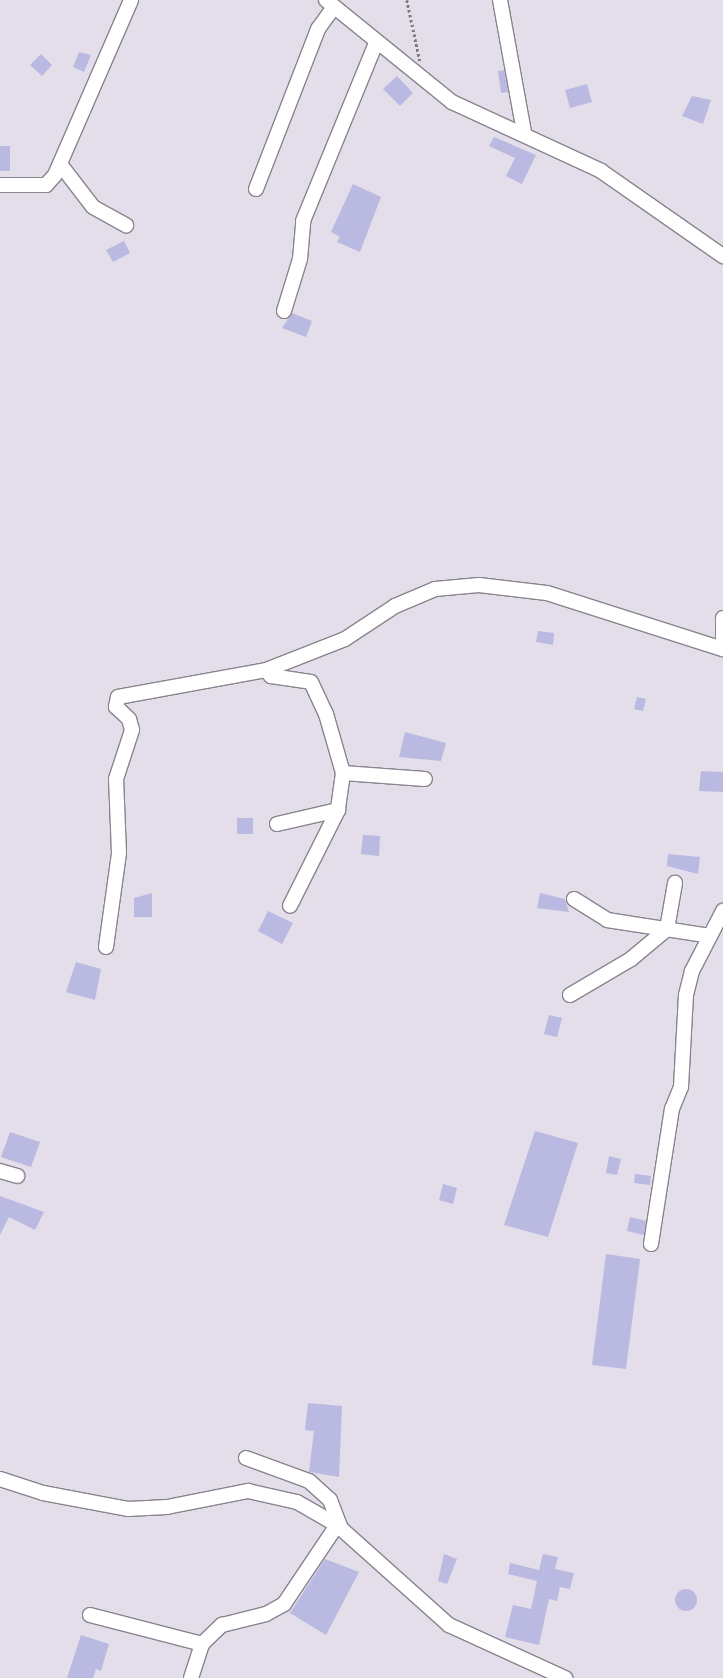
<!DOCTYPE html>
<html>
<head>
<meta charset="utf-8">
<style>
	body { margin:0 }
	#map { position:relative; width:723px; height:1678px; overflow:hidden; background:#e3dee9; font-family:Montserrat,sans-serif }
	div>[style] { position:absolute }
	.building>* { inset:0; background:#bab9e2 }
	.round { border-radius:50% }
	.path>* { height:2.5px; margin-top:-1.25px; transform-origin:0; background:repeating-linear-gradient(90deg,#7c7980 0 2.5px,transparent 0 5px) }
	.roads { filter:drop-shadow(1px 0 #88848e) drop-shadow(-1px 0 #88848e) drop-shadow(0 1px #88848e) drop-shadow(0 -1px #88848e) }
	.minor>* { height:14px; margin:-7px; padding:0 7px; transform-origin:7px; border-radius:7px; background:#fff }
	span { translate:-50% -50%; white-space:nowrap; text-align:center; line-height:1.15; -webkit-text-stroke:4px #fff; paint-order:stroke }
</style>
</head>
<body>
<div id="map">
	<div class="building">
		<div style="clip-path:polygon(79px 52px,91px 55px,84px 72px,73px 67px)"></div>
		<div style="clip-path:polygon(41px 54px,52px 65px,42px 76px,30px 65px)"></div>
		<div style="clip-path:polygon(504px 70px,508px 92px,501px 93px,498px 71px)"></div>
		<div style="clip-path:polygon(397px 76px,413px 93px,400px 106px,383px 89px)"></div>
		<div style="clip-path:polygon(587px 84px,592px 102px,570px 108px,565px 90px)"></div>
		<div style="clip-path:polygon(692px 96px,711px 100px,703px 124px,682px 116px)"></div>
		<div style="clip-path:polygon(494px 137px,536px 155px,522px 184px,506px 176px,515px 158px,489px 146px)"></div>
		<div style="clip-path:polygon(0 146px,10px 146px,10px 171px,0 171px)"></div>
		<div style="clip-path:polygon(353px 184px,381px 197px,360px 252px,337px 242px,340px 237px,331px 232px)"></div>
		<div style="clip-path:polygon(124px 241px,130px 253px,113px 262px,106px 250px)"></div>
		<div style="clip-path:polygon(292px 313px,312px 321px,306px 337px,282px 328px)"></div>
		<div style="clip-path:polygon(538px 631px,554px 633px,553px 645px,536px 642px)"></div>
		<div style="clip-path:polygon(637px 697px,646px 699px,643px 711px,634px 709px)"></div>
		<div style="clip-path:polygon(405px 732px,446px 743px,441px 761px,399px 757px)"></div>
		<div style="clip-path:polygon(701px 771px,723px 772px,723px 792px,699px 791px)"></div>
		<div style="clip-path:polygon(237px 818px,253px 818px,253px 834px,237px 834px)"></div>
		<div style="clip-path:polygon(363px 835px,380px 836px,379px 856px,361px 854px)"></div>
		<div style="clip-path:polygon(668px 854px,700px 857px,698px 874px,667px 866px)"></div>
		<div style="clip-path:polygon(152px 893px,152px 917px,134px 917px,134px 898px)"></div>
		<div style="clip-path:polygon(540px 893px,565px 899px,569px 912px,537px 908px)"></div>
		<div style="clip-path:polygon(268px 911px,293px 923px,282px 944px,258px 931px)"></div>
		<div style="clip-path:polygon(76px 962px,101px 969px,95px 1000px,66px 992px)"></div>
		<div style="clip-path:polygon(549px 1015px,562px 1018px,557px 1037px,544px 1034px)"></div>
		<div style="clip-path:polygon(535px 1131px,578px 1143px,548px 1237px,504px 1225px)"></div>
		<div style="clip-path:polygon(10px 1132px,40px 1142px,31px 1167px,1px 1157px)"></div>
		<div style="clip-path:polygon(609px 1156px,621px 1159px,617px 1175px,606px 1173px)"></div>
		<div style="clip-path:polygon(635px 1174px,651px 1176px,650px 1185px,634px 1183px)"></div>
		<div style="clip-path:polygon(443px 1184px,457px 1188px,453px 1204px,439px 1200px)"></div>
		<div style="clip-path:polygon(0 1196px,44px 1212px,35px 1230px,9px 1217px,0 1235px)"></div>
		<div style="clip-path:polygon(630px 1217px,646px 1221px,644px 1235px,627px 1231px)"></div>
		<div style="clip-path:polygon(606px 1254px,640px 1259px,626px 1369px,592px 1365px)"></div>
		<div style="clip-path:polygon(308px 1403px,342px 1406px,339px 1477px,309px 1472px,314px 1431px,305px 1430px)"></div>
		<div style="clip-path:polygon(444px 1554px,457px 1559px,447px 1584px,438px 1581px)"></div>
		<div style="clip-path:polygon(543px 1554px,558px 1557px,555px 1569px,574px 1573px,570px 1589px,560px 1587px,557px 1601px,549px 1599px,539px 1645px,505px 1637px,513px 1605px,531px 1609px,537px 1581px,508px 1574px,510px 1563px,539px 1570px)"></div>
		<div style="clip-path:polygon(325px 1559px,359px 1572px,326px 1635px,290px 1613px)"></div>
		<div class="round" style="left:675px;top:1589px;width:22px;height:22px"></div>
		<div style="clip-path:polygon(81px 1635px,109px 1644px,101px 1671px,96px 1669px,93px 1678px,67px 1678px)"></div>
	</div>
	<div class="path">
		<div style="left:407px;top:0;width:62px;rotate:78deg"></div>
	</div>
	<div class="roads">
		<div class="minor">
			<div style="left:326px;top:0;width:162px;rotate:39deg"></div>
			<div style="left:452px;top:102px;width:164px;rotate:24.8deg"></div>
			<div style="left:601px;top:171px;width:149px;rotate:34.9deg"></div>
			<div style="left:500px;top:0;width:134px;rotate:79.7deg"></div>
			<div style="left:60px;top:164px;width:54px;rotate:52.5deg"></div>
			<div style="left:93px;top:207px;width:38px;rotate:29deg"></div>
			<div style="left:0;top:185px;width:46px"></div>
			<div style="left:46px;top:185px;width:13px;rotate:-48deg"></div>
			<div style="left:55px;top:175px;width:191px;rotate:-66.5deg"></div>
			<div style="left:256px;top:189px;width:172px;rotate:-68.8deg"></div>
			<div style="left:318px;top:29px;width:26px;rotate:-54deg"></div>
			<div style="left:284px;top:311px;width:54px;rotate:-72.9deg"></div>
			<div style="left:300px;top:259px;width:38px;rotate:-85deg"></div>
			<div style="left:303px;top:221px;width:192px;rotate:-67.7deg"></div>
			<div style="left:723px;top:618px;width:29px;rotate:90deg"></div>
			<div style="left:266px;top:670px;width:8px;rotate:50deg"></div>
			<div style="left:271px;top:676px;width:40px;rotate:8.5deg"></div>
			<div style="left:311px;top:682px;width:35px;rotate:65deg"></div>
			<div style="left:326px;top:714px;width:61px;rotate:73.9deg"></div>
			<div style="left:343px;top:773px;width:37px;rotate:98deg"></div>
			<div style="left:338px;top:810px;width:107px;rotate:116.6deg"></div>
			<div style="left:343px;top:773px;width:82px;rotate:4.2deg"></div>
			<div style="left:277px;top:824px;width:63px;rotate:-12.9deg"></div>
			<div style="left:574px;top:899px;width:39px;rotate:32deg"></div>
			<div style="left:607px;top:920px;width:104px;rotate:8.8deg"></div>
			<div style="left:106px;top:947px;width:95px;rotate:-82.1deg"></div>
			<div style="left:119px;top:853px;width:74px;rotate:-92.3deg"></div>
			<div style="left:116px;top:779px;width:52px;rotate:-71.9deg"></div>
			<div style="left:132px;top:730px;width:11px;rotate:-105deg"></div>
			<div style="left:129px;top:719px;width:18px;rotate:-137deg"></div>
			<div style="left:116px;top:707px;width:10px;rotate:-79deg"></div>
			<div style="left:118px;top:697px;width:150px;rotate:-10.3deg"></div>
			<div style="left:266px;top:670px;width:85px;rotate:-21.4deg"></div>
			<div style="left:345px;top:639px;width:60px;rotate:-33.4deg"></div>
			<div style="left:395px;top:606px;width:43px;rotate:-23deg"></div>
			<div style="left:435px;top:589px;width:44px;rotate:-5.2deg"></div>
			<div style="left:479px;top:585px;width:68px;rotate:6.7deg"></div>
			<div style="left:547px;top:593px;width:185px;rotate:17.7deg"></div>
			<div style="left:570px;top:995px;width:71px;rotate:-30.5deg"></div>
			<div style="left:631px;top:959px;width:47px;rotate:-39.8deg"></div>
			<div style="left:667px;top:929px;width:47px;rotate:-80.1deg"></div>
			<div style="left:0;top:1171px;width:18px;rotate:16deg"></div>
			<div style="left:651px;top:1244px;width:137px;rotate:-81.2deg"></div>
			<div style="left:672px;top:1109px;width:24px;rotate:-68deg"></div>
			<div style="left:681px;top:1087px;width:92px;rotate:-86.9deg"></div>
			<div style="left:686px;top:995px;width:25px;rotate:-76deg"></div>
			<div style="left:692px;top:971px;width:68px;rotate:-62.7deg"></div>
			<div style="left:246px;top:1458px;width:67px;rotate:20.1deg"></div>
			<div style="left:309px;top:1481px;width:28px;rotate:42deg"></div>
			<div style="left:330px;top:1500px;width:30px;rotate:69deg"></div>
			<div style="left:0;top:1479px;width:45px;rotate:18deg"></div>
			<div style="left:43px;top:1493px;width:86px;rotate:10.7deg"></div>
			<div style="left:128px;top:1509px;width:39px;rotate:-3deg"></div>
			<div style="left:167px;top:1507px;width:83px;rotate:-11.2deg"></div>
			<div style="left:248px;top:1491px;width:50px;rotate:12.7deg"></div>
			<div style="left:297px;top:1502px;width:46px;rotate:29.9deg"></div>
			<div style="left:337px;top:1525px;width:150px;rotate:41.8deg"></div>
			<div style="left:449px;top:1625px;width:128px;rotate:24.6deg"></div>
			<div style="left:90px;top:1615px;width:116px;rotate:14.5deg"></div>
			<div style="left:191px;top:1678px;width:36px;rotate:-72deg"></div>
			<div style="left:202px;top:1644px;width:28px;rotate:-44deg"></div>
			<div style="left:222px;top:1625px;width:45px;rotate:-14deg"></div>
			<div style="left:266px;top:1614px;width:21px;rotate:-29deg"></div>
			<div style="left:284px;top:1604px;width:95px;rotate:-56.1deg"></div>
		</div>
	</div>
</div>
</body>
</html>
